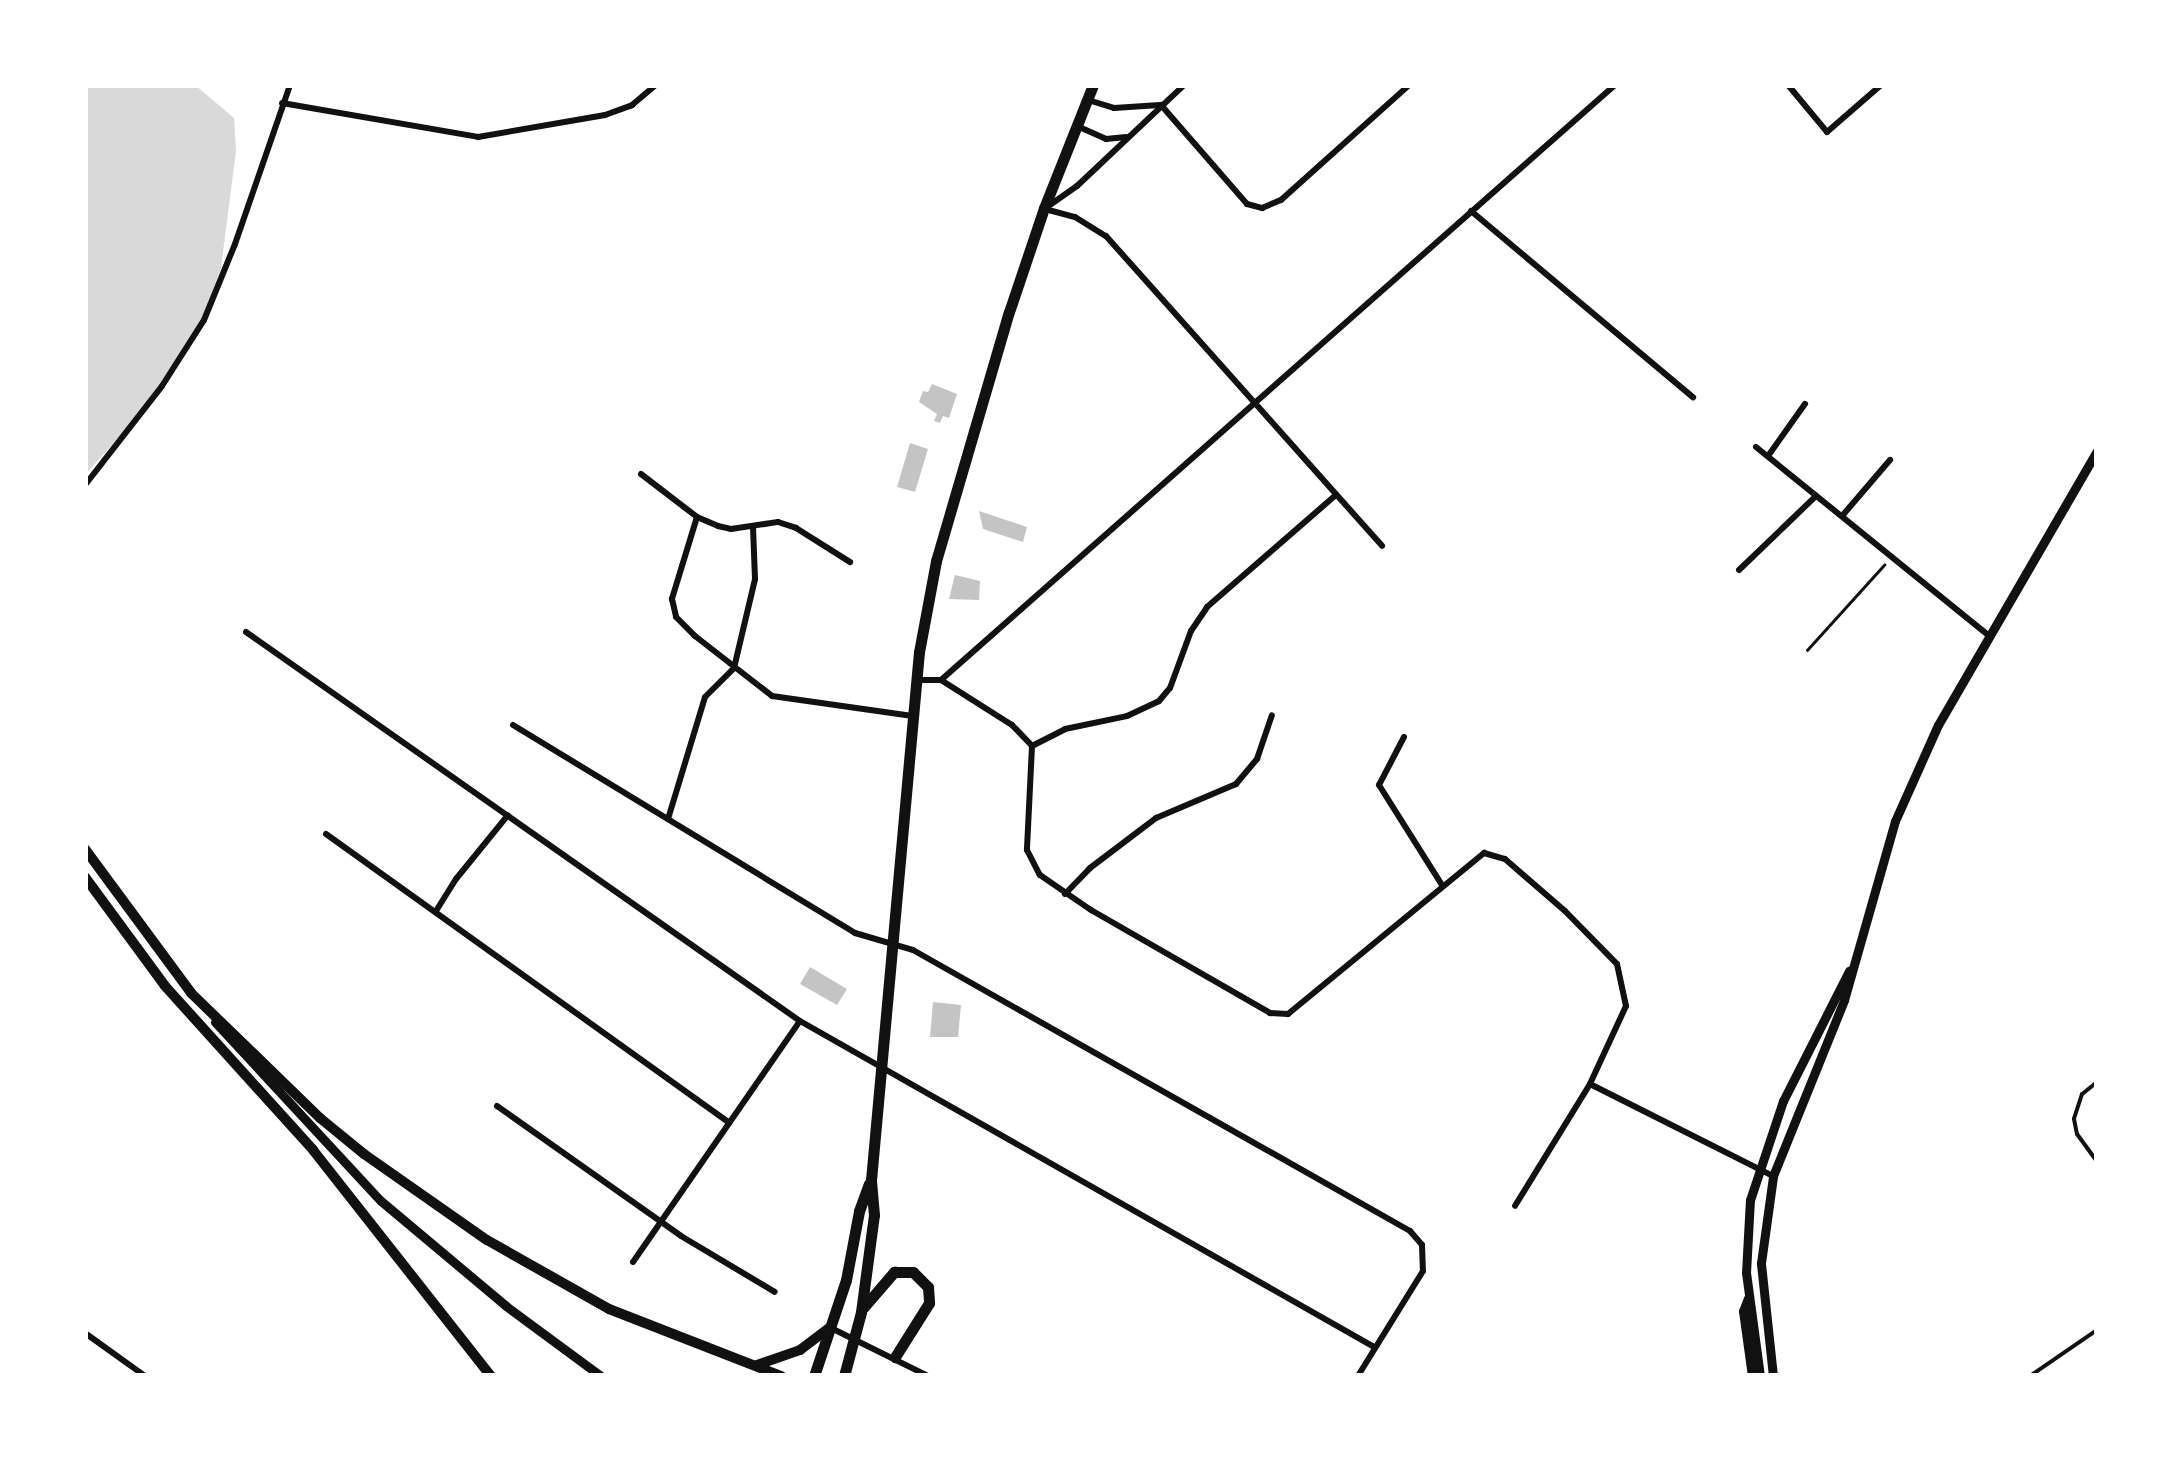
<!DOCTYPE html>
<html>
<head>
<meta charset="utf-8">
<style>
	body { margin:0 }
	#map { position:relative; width:2182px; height:1461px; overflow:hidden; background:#fff; font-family:Raleway,sans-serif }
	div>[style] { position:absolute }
	.water>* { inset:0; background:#d9d9d9 }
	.building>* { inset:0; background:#c4c4c4 }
	.path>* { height:2.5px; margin:-1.25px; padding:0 1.25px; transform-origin:1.25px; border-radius:1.25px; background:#111 }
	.service>* { height:4px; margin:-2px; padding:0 2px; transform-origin:2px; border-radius:2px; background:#111 }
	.minor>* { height:6px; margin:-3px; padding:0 3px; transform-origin:3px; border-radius:3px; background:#111 }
	.secondary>* { height:9px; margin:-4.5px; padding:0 4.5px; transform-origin:4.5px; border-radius:4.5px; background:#111 }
	.primary>* { height:10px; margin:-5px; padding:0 5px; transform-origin:5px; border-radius:5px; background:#111 }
	.trunk>* { height:11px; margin:-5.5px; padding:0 5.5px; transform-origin:5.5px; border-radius:5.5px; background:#111 }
	span { translate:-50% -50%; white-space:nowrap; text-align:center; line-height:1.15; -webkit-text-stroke:9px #fff; paint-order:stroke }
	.frame { position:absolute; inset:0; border:88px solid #fff; pointer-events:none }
</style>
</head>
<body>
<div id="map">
	<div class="water">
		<div style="clip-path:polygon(85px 85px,195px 85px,234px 118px,236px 151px,221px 268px,202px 322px,142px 411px,85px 475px)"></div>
	</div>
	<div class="building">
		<div style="clip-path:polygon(932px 384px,957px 394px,949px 418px,943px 416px,940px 423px,934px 421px,937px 414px,919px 402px,923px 391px,928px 392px)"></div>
		<div style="clip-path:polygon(910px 443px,928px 449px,915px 492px,897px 487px)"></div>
		<div style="clip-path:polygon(979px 511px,1027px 527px,1023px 542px,983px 529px)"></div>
		<div style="clip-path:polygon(955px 575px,980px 581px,979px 600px,949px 599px)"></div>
		<div style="clip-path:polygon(810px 967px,847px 989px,837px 1005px,800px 984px)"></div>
		<div style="clip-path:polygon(933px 1002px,961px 1005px,958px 1037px,930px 1037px)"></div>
	</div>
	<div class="path">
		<div style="left:1807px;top:650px;width:115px;rotate:-47.8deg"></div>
	</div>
	<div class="service">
		<div style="left:2097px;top:1082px;width:19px;rotate:141deg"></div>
		<div style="left:2082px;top:1094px;width:26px;rotate:108deg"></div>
		<div style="left:2074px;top:1119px;width:15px;rotate:79deg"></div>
		<div style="left:2077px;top:1134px;width:34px;rotate:54deg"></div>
		<div style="left:2030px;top:1376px;width:81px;rotate:-34.5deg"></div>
	</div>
	<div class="minor">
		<div style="left:1788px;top:85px;width:61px;rotate:50.3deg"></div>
		<div style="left:1827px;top:132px;width:72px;rotate:-41deg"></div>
		<div style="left:1088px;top:100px;width:27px;rotate:17deg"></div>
		<div style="left:1114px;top:108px;width:46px;rotate:-3.7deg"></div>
		<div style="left:282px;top:103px;width:199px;rotate:9.8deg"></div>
		<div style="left:478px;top:137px;width:129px;rotate:-9.8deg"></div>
		<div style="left:605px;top:115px;width:29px;rotate:-20deg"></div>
		<div style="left:632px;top:105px;width:31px;rotate:-40deg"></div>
		<div style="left:1161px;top:105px;width:131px;rotate:49deg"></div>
		<div style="left:1247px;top:204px;width:16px;rotate:15deg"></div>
		<div style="left:1262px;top:208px;width:21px;rotate:-23deg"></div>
		<div style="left:1281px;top:200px;width:172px;rotate:-41.9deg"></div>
		<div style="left:1077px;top:126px;width:32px;rotate:24deg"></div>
		<div style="left:1106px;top:139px;width:20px;rotate:-6deg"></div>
		<div style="left:1047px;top:207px;width:37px;rotate:-35deg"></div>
		<div style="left:1077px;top:186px;width:147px;rotate:-43.3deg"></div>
		<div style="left:1045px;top:209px;width:31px;rotate:15deg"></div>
		<div style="left:1075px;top:217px;width:36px;rotate:32deg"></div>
		<div style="left:1106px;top:236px;width:415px;rotate:48.3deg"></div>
		<div style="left:1471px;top:211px;width:290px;rotate:40deg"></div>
		<div style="left:1756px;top:447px;width:300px;rotate:39deg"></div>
		<div style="left:1768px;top:456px;width:64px;rotate:-54.6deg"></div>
		<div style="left:641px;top:474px;width:71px;rotate:37.5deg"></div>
		<div style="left:697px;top:517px;width:23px;rotate:23deg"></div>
		<div style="left:718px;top:526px;width:13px;rotate:13deg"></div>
		<div style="left:731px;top:529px;width:48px;rotate:-8.5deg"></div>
		<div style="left:778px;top:522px;width:19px;rotate:18deg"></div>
		<div style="left:796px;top:528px;width:64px;rotate:32.2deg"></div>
		<div style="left:85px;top:485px;width:125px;rotate:-52.1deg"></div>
		<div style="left:162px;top:386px;width:78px;rotate:-57.5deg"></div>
		<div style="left:204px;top:320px;width:82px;rotate:-67.8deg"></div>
		<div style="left:235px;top:244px;width:168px;rotate:-70.9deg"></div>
		<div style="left:1842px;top:516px;width:74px;rotate:-49.4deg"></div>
		<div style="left:697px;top:517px;width:86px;rotate:107deg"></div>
		<div style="left:672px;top:599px;width:18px;rotate:77deg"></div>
		<div style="left:676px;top:617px;width:27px;rotate:45deg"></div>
		<div style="left:695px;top:636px;width:98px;rotate:37.9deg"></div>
		<div style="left:772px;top:696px;width:142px;rotate:8.1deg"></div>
		<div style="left:1739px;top:570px;width:107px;rotate:-43.9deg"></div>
		<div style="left:246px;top:632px;width:677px;rotate:35.08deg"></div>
		<div style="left:800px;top:1021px;width:660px;rotate:29.59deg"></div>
		<div style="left:917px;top:680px;width:24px"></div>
		<div style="left:941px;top:680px;width:84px;rotate:32.4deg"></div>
		<div style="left:1012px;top:725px;width:29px;rotate:46deg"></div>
		<div style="left:941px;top:680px;width:899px;rotate:-41.44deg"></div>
		<div style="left:513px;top:725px;width:400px;rotate:31.3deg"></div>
		<div style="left:855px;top:933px;width:60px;rotate:16.3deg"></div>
		<div style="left:913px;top:950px;width:571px;rotate:29.48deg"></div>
		<div style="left:1410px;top:1231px;width:18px;rotate:49deg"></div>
		<div style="left:1422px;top:1245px;width:26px;rotate:88deg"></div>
		<div style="left:1423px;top:1271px;width:123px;rotate:121.8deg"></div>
		<div style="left:1404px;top:737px;width:54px;rotate:117.5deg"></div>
		<div style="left:1379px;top:785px;width:118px;rotate:57.8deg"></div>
		<div style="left:1032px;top:746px;width:104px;rotate:92.8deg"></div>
		<div style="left:1027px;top:850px;width:28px;rotate:63deg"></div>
		<div style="left:1040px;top:875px;width:62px;rotate:34.5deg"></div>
		<div style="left:1091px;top:910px;width:207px;rotate:29.9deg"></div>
		<div style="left:1270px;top:1013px;width:18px;rotate:3deg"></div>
		<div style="left:1288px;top:1014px;width:254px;rotate:-39.4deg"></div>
		<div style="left:1484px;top:853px;width:22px;rotate:16deg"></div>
		<div style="left:1505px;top:859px;width:79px;rotate:40.9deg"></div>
		<div style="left:1565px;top:911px;width:74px;rotate:45.5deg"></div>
		<div style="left:1617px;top:964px;width:43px;rotate:77.9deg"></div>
		<div style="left:1626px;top:1006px;width:86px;rotate:114.8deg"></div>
		<div style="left:1590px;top:1084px;width:143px;rotate:121.6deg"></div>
		<div style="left:1032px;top:746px;width:37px;rotate:-27deg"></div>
		<div style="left:1065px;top:729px;width:63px;rotate:-11.8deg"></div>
		<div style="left:1127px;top:716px;width:35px;rotate:-25deg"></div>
		<div style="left:1159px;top:701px;width:17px;rotate:-50deg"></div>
		<div style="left:1170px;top:688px;width:61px;rotate:-69.8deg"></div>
		<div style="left:1191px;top:631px;width:29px;rotate:-56deg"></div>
		<div style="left:1207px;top:607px;width:171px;rotate:-41deg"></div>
		<div style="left:668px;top:819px;width:127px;rotate:-73.1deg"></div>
		<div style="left:705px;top:697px;width:41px;rotate:-45deg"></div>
		<div style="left:734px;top:668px;width:91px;rotate:-76.7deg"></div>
		<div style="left:755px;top:579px;width:53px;rotate:-92.2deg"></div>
		<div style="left:326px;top:834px;width:496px;rotate:35.6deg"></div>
		<div style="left:1065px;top:894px;width:36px;rotate:-46deg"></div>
		<div style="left:1090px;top:868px;width:83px;rotate:-37.1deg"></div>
		<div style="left:1156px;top:818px;width:87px;rotate:-23deg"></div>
		<div style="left:1236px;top:784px;width:33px;rotate:-50deg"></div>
		<div style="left:1257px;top:759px;width:46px;rotate:-71.2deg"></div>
		<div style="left:436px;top:911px;width:38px;rotate:-58deg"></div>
		<div style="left:456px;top:879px;width:82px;rotate:-50.9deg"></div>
		<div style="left:1590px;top:1084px;width:205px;rotate:26.7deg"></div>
		<div style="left:497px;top:1106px;width:225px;rotate:35.2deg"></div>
		<div style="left:681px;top:1236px;width:109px;rotate:30.8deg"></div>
		<div style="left:633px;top:1262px;width:293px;rotate:-55.3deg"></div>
		<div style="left:831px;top:1328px;width:108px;rotate:26.3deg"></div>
		<div style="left:85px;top:1333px;width:74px;rotate:35.6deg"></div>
	</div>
	<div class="secondary">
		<div style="left:215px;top:1022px;width:244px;rotate:47.2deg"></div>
		<div style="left:381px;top:1201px;width:163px;rotate:40deg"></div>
		<div style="left:506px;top:1306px;width:118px;rotate:36.4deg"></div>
		<div style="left:1748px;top:1298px;width:14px;rotate:111deg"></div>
		<div style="left:1743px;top:1311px;width:66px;rotate:82.1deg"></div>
		<div style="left:1760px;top:1376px;width:104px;rotate:-97.7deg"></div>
		<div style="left:1746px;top:1273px;width:73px;rotate:-86.9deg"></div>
		<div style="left:1750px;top:1200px;width:104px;rotate:-71.6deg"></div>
		<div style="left:1783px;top:1101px;width:146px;rotate:-63.1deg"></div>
		<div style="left:1773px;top:1376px;width:114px;rotate:-96.1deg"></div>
		<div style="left:1761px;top:1263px;width:88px;rotate:-82.1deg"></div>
		<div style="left:1773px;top:1176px;width:190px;rotate:-68deg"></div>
		<div style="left:1844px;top:1000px;width:186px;rotate:-74.1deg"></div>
		<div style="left:1895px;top:821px;width:105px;rotate:-65.9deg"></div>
		<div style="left:1938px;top:725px;width:317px;rotate:-59.9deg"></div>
	</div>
	<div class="primary">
		<div style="left:85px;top:849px;width:179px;rotate:53.6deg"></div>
		<div style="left:191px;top:993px;width:180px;rotate:44.1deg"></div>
		<div style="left:320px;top:1118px;width:57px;rotate:39.3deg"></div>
		<div style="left:364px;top:1154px;width:150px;rotate:35deg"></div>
		<div style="left:487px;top:1240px;width:140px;rotate:29.5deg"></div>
		<div style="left:609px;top:1309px;width:185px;rotate:21.3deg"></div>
		<div style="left:85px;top:877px;width:135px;rotate:53.7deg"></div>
		<div style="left:165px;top:986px;width:221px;rotate:47.9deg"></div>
		<div style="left:313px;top:1150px;width:288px;rotate:51.8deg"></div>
		<div style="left:757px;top:1365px;width:46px;rotate:-19.2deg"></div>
		<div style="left:800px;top:1350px;width:36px;rotate:-37deg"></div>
	</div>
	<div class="trunk">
		<div style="left:863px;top:1308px;width:48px;rotate:-49.3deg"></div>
		<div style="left:894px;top:1272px;width:19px"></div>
		<div style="left:913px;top:1272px;width:21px;rotate:45deg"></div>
		<div style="left:928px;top:1287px;width:16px;rotate:86deg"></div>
		<div style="left:929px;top:1303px;width:64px;rotate:122.2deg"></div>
		<div style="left:814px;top:1376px;width:101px;rotate:-71.6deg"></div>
		<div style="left:846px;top:1280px;width:70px;rotate:-79.3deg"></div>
		<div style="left:859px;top:1211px;width:29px;rotate:-70deg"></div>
		<div style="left:844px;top:1376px;width:66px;rotate:-75.1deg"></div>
		<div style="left:861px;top:1312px;width:98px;rotate:-82.4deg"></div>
		<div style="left:874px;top:1215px;width:35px;rotate:-95deg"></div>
		<div style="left:871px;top:1180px;width:530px;rotate:-84.81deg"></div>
		<div style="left:919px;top:652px;width:93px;rotate:-79.4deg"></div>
		<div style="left:936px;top:561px;width:259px;rotate:-73.7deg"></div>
		<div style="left:1009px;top:312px;width:110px;rotate:-71.4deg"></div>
		<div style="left:1044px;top:208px;width:132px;rotate:-68.3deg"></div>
	</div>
	<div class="frame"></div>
</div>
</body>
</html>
